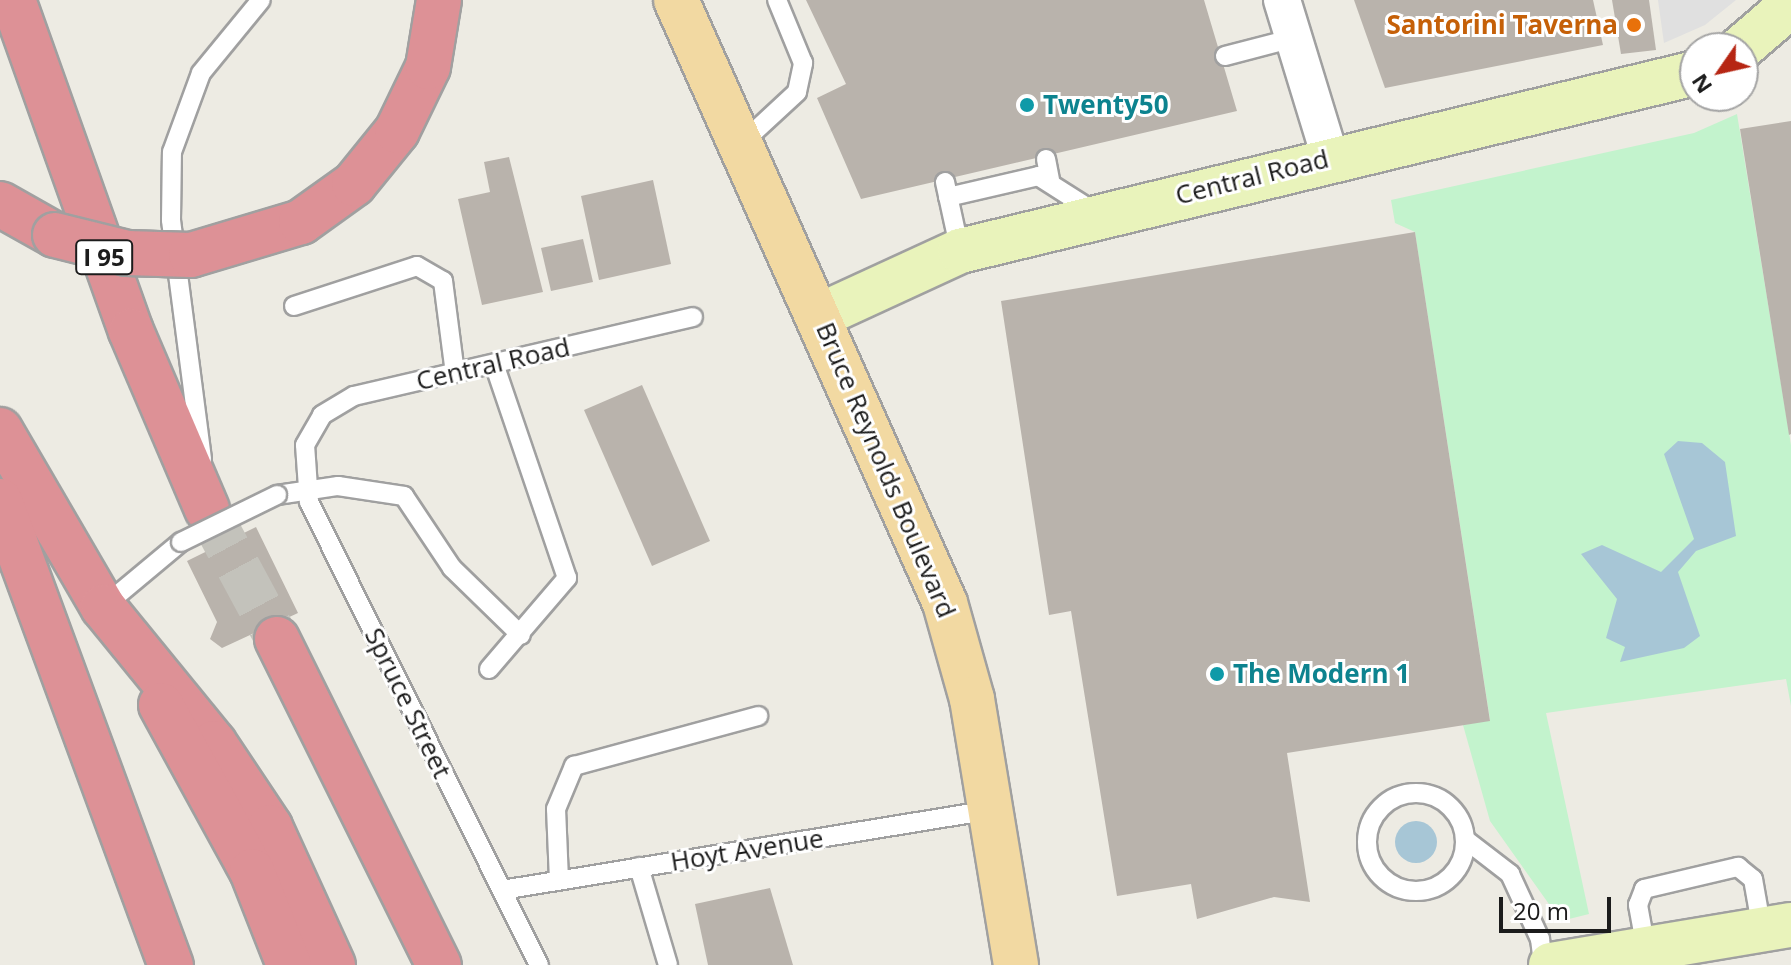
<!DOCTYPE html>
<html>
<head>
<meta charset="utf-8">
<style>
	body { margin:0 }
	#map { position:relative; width:1791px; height:965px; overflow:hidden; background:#edebe3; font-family:"Open Sans",sans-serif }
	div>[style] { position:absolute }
	.park>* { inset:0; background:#c3f3cd }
	.parking>* { inset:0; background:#e0e0e0 }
	.water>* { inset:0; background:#a7c6d6 }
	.round { border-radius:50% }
	.building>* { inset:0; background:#b9b3ac }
	.highway-tunnel>* { height:44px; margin-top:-22px; transform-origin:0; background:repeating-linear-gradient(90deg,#c3c2bb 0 44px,transparent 0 66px) }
	.roads { filter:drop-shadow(2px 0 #a0a0a0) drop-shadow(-2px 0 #a0a0a0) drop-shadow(0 2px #a0a0a0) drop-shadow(0 -2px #a0a0a0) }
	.lane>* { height:18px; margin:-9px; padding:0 9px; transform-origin:9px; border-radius:9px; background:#fff }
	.lane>.ring { margin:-9px; padding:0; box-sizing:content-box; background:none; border:18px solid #fff; border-radius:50% }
	.street>* { height:36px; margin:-18px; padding:0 18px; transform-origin:18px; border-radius:18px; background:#fff }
	.secondary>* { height:44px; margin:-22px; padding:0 22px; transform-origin:22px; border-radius:22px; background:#e9f3bb }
	.primary>* { height:44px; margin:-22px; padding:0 22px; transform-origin:22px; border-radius:22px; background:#f2d9a2 }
	.highway>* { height:44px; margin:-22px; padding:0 22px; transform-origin:22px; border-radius:22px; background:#dd9196 }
	.bridges { filter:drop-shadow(2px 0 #a0a0a0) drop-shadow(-2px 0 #a0a0a0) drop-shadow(0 2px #a0a0a0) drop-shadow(0 -2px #a0a0a0) }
	.lane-bridge>* { height:18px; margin:-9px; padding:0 9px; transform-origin:9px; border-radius:9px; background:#fff }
	.highway-bridge>* { height:44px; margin:-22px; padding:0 22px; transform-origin:22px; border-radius:22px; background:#dd9196 }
	.dots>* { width:22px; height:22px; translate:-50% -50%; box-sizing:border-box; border:4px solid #fff; border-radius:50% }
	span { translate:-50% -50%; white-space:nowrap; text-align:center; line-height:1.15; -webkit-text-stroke:6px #fff; paint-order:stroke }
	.shield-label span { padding:2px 6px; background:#fff; border:2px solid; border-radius:6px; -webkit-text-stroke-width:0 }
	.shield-label { font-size:24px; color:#1c1c1c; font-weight:700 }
	.food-label { font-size:26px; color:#c56008; font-weight:700 }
	.right { translate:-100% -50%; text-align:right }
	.culture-label { font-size:26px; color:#0d838f; font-weight:700 }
	.left { translate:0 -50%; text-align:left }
	.street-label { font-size:26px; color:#1c1c1c }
	.north { position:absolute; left:1679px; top:32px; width:80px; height:80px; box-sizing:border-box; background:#fff; border:2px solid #a4a4a4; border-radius:50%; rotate:236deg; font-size:22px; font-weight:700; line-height:32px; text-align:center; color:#1c1c1c }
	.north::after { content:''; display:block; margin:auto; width:28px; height:36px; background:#b62613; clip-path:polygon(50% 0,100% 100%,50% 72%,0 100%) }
	.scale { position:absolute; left:1499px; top:897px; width:112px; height:36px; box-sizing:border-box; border:4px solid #1c1c1c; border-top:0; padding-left:10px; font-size:24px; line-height:28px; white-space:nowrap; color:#1c1c1c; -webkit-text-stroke:6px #fff; paint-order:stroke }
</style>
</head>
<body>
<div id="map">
	<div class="park">
		<div style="clip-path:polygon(1737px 114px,1791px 445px,1791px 706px,1786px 679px,1546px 713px,1589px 914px,1561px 921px,1490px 821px,1463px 725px,1490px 720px,1415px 232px,1395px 223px,1391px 200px,1694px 133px)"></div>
	</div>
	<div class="parking">
		<div style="clip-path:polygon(1658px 0,1736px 0,1705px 25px,1664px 43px)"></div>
	</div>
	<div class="water">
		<div style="clip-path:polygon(1678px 441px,1702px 443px,1725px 462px,1736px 536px,1696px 551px,1678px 572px,1700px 636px,1684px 648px,1620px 662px,1625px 647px,1606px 638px,1617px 599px,1581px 554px,1602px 545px,1661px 572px,1694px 539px,1664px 454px)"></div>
		<div class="round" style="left:1395px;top:821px;width:42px;height:42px"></div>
	</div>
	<div class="building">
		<div style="clip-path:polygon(806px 0,1204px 0,1237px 111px,861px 199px,817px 98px,846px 84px)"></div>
		<div style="clip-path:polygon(1354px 0,1593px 0,1603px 45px,1385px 88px)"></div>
		<div style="clip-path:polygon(1612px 0,1649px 0,1656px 50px,1621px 54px)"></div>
		<div style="clip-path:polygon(1791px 121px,1791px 434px,1789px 435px,1740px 129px)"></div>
		<div style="clip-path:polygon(509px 157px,543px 292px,482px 305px,458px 199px,490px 192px,484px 162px)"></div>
		<div style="clip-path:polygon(653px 180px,671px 264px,599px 280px,581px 196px)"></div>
		<div style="clip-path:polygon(1415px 232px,1490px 721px,1287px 753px,1310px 902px,1274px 897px,1197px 919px,1191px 884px,1117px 896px,1071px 611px,1049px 615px,1001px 301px)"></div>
		<div style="clip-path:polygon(583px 239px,593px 282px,551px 291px,541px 248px)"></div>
		<div style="clip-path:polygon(642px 385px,710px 541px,652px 566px,584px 410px)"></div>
		<div style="clip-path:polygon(256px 527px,298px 613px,222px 648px,210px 639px,217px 622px,187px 561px)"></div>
		<div style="clip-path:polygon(770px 888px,793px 965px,708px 965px,695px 904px)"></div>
	</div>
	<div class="highway-tunnel">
		<div style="left:207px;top:509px;width:148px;rotate:61.7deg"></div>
	</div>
	<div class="roads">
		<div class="lane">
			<div style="left:1225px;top:56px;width:71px;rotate:-14.6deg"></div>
			<div style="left:742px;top:143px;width:75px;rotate:-42.8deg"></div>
			<div style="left:797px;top:92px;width:30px;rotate:-78deg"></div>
			<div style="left:803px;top:63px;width:68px;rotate:-112.4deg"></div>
			<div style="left:1046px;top:159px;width:21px;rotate:79deg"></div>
			<div style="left:945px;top:182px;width:71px;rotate:77.7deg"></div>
			<div style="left:948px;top:197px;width:92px;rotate:-13.1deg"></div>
			<div style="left:1038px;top:176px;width:65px;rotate:32.5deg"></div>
			<div style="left:294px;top:306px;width:129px;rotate:-18deg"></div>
			<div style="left:417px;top:266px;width:30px;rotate:30deg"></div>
			<div style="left:443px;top:281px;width:93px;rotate:82.6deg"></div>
			<div style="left:202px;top:459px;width:241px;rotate:-97.4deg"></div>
			<div style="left:171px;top:220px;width:68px;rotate:-89.2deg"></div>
			<div style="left:172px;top:152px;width:84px;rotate:-69.8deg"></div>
			<div style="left:201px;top:73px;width:94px;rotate:-50.6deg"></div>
			<div style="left:277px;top:495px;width:62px;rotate:-8.4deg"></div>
			<div style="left:338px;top:486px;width:67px;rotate:8.6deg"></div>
			<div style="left:404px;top:496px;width:87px;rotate:56.3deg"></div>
			<div style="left:452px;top:568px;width:96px;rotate:44.2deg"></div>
			<div style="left:103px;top:607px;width:102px;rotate:-39.8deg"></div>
			<div style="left:489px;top:669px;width:120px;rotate:-49.4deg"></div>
			<div style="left:567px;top:578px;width:226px;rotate:-108.8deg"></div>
			<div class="ring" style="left:1367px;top:793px;width:80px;height:80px"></div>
			<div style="left:1466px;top:840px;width:56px;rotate:37.7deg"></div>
			<div style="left:1510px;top:874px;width:72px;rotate:65.2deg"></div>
			<div style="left:1540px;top:939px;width:26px;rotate:83deg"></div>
			<div style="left:639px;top:867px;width:102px;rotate:73.5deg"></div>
			<div style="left:559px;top:880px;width:71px;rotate:-92.4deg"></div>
			<div style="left:556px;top:809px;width:47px;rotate:-67.3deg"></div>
			<div style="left:574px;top:766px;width:191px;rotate:-15.2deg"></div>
			<div style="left:502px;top:890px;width:496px;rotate:-9.3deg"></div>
			<div style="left:1646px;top:949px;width:45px;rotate:-100.3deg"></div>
			<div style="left:1638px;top:905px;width:17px;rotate:-69deg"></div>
			<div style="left:1644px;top:889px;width:97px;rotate:-13.2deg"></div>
			<div style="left:1738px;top:867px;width:19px;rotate:39deg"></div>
			<div style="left:1753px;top:879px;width:52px;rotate:80deg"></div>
			<div style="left:539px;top:965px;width:517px;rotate:-116.42deg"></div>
			<div style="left:309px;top:502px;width:57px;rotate:-94deg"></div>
			<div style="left:305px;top:445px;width:34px;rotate:-60deg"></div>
			<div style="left:322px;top:415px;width:37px;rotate:-31deg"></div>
			<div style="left:354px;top:396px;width:348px;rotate:-13.1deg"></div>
		</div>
		<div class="street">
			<div style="left:1282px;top:0;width:164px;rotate:73deg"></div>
		</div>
		<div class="secondary">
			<div style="left:1741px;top:48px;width:66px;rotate:-40.7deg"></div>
			<div style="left:821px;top:315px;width:153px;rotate:-24.7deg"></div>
			<div style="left:960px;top:251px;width:756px;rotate:-13.61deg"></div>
			<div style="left:1551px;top:965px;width:243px;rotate:-9.5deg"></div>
		</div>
		<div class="primary">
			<div style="left:676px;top:0;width:660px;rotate:65.96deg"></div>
			<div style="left:945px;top:603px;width:100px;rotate:74.3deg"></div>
			<div style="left:972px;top:699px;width:270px;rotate:80.6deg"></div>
		</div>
		<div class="highway">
			<div style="left:13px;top:0;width:351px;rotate:70.4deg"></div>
			<div style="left:131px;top:331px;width:194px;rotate:66.9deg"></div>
			<div style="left:0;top:204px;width:63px;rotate:29.4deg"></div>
			<div style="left:0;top:430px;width:205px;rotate:59.8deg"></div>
			<div style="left:103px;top:607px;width:176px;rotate:50.8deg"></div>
			<div style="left:214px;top:743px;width:101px;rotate:56.3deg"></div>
			<div style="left:270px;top:827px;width:152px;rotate:65.5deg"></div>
			<div style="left:0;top:501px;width:495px;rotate:69.8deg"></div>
			<div style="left:277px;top:639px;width:364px;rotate:63.6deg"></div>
			<div style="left:161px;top:705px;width:189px;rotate:61.3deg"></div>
			<div style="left:252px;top:871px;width:101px;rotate:68.5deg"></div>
		</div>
	</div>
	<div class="bridges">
		<div class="lane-bridge">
			<div style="left:181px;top:542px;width:107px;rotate:-26.1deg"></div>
		</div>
		<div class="highway-bridge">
			<div style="left:55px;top:235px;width:74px;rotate:14deg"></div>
			<div style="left:127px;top:253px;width:64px;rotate:1.8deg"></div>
			<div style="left:191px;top:255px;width:115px;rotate:-16.7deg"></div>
			<div style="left:301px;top:222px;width:65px;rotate:-35.6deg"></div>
			<div style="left:354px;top:184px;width:68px;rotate:-50.9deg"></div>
			<div style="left:397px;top:131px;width:71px;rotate:-64.2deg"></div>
			<div style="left:428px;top:67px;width:68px;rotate:-80.7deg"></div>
		</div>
	</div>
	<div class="dots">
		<div style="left:1634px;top:25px;background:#e8710a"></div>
		<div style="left:1027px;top:105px;background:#0f9aa8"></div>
		<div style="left:1217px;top:674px;background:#0f9aa8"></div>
	</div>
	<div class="shield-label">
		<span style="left:104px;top:257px">I 95</span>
	</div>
	<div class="food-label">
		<span class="right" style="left:1618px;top:25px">Santorini Taverna</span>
	</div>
	<div class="culture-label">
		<span class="left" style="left:1043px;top:105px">Twenty50</span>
		<span class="left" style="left:1233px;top:674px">The Modern 1</span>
	</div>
	<div class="street-label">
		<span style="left:1252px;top:177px;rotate:-14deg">Central Road</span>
		<span style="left:493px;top:364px;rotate:-13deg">Central Road</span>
		<span style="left:886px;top:470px;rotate:67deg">Bruce Reynolds Boulevard</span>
		<span style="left:408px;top:703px;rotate:64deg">Spruce Street</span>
		<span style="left:747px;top:850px;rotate:-9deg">Hoyt Avenue</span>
	</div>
	<div class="north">N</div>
	<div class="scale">20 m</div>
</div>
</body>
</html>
